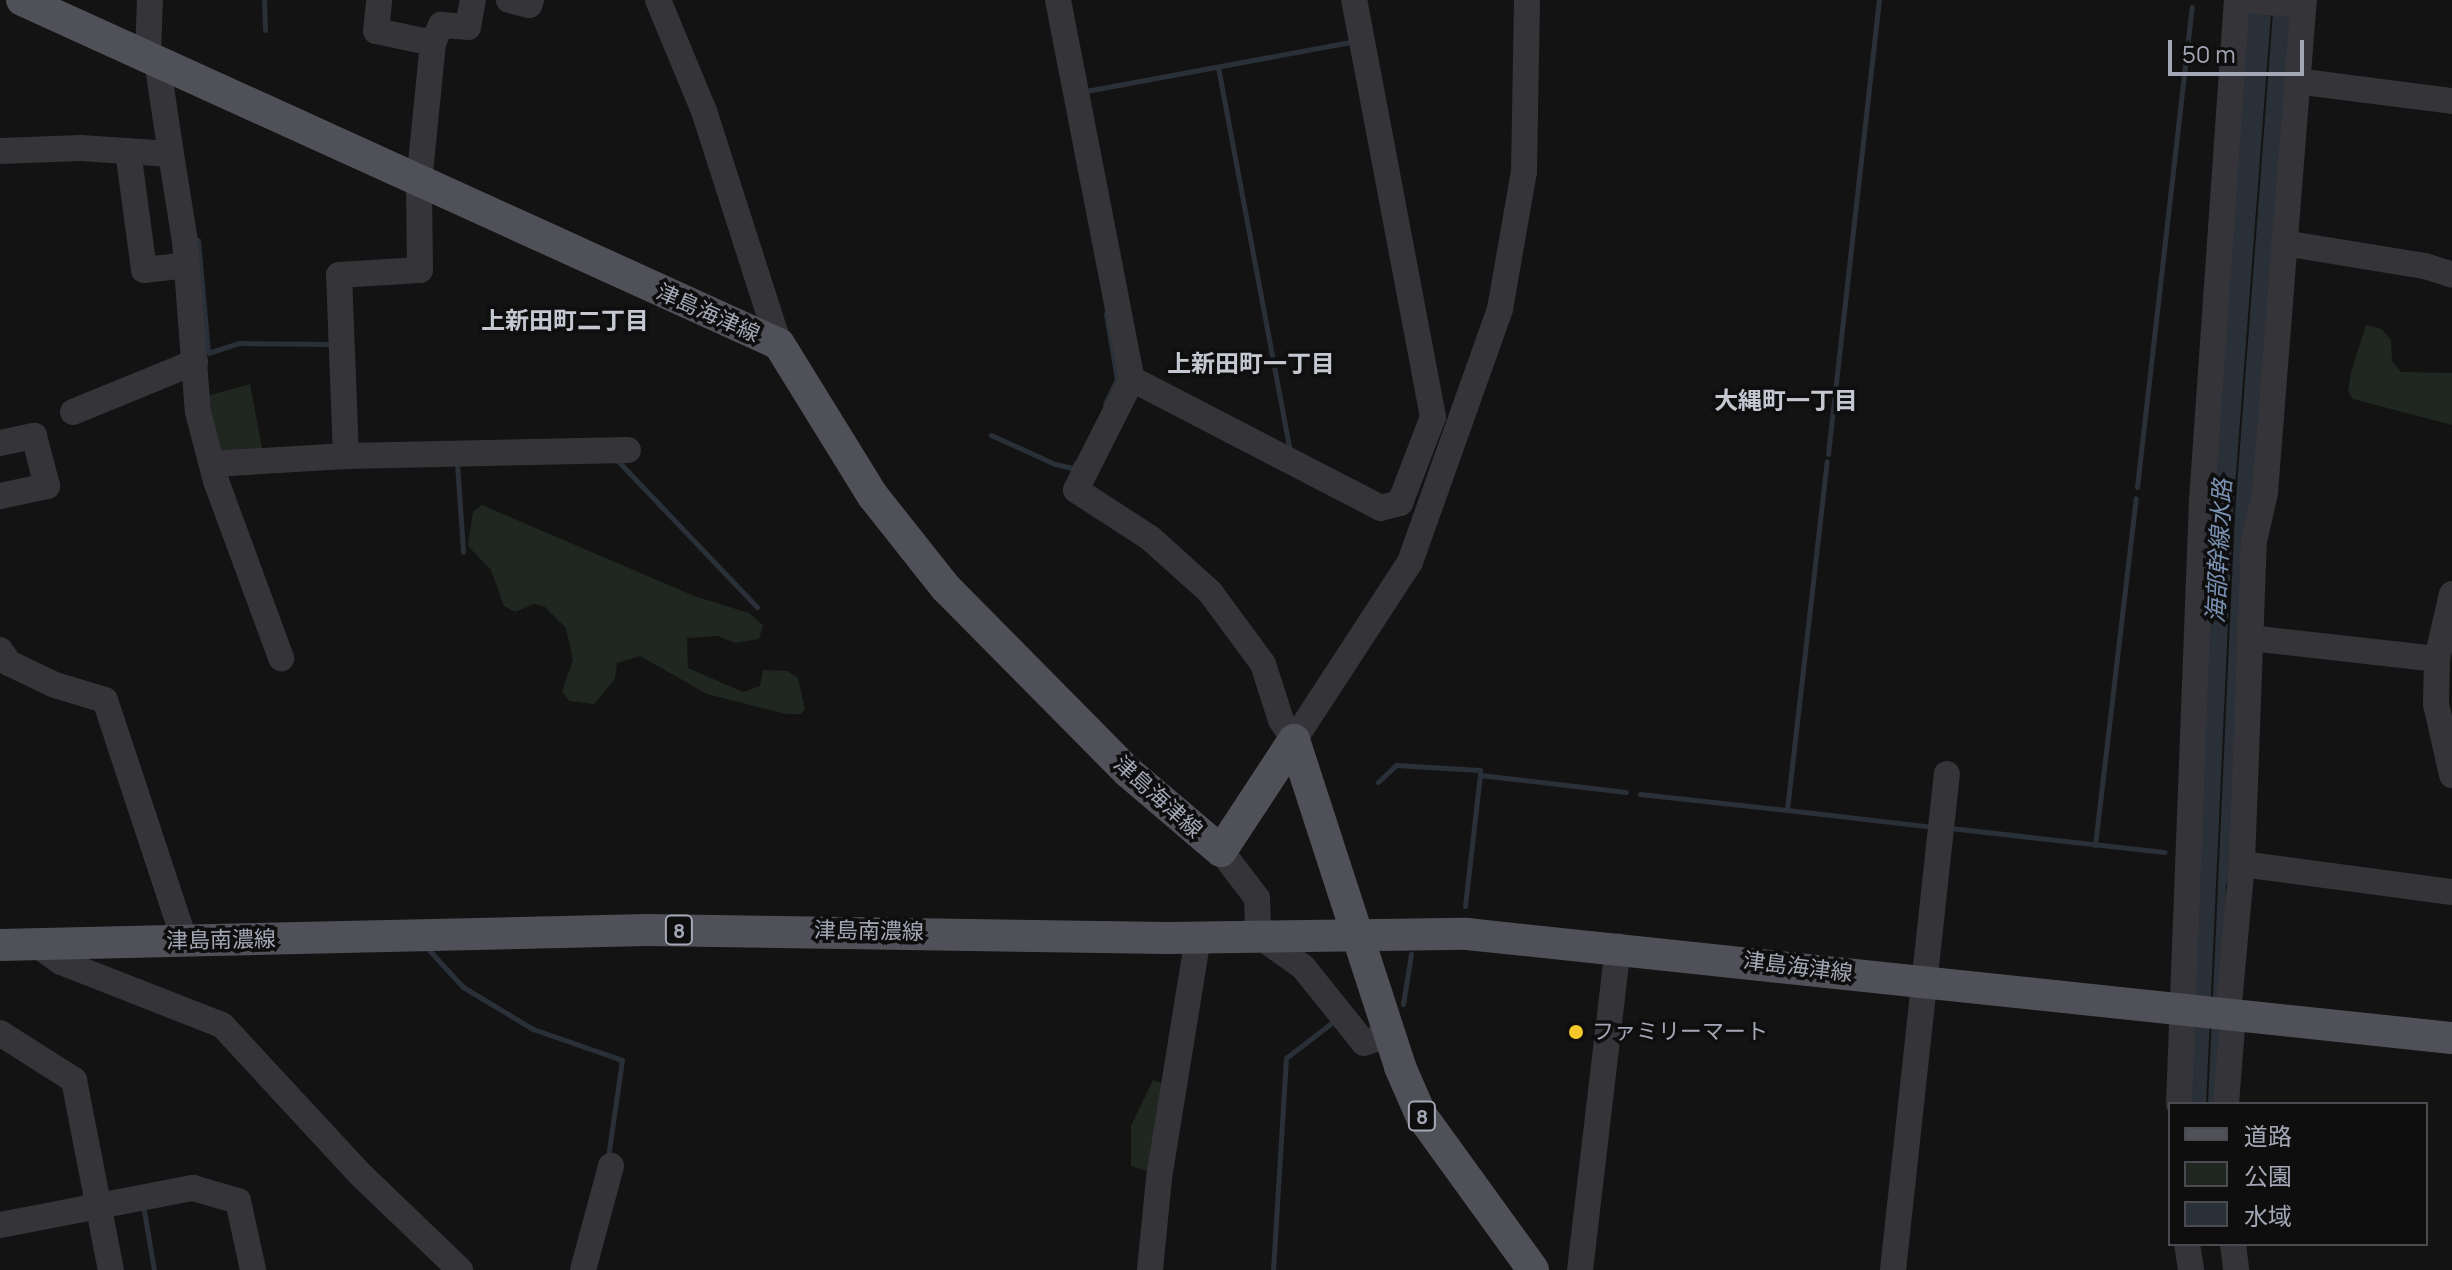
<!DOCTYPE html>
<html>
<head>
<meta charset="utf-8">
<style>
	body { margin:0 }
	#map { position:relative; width:2452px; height:1270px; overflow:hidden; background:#131314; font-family:Manrope,"Noto Sans JP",sans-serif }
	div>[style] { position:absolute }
	.green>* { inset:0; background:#1f2720 }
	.water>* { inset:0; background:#293038 }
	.stream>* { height:5px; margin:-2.5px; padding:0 2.5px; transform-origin:2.5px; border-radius:2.5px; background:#293038 }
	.minor>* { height:26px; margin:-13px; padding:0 13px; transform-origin:13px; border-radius:13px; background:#343439 }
	.major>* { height:32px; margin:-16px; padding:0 16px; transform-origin:16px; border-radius:16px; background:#505058 }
	.dots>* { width:22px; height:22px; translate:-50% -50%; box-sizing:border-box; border:4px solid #0e0e0f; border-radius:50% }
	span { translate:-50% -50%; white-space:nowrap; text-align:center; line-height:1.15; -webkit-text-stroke:7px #0e0e0f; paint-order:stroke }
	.shield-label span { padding:2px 6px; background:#0e0e0f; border:2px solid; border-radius:6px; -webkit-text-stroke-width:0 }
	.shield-label { font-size:20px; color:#a4a7b5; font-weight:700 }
	.street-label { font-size:22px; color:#a4a7b5 }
	.poi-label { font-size:22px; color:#a4a7b5 }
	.left { translate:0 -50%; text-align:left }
	.neighbourhood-label { font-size:24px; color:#c5c7d1; font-weight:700 }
	.water-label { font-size:24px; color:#7a91b1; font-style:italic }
	.legend { position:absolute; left:2168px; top:1102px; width:260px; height:144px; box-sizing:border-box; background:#0e0e0f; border:2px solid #4a4b51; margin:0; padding:10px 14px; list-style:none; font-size:24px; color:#a4a7b5 }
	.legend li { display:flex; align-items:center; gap:16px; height:40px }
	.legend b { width:40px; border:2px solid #4a4b51 }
	.scale { position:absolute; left:2168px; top:40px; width:136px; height:36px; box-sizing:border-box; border:4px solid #a4a7b5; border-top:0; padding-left:10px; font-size:24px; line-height:28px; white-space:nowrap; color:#a4a7b5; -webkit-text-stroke:6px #0e0e0f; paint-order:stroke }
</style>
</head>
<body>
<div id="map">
	<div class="green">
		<div style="clip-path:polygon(2366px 325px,2382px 329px,2391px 340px,2392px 361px,2401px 372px,2452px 373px,2452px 425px,2353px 399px,2348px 391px,2351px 372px)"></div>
		<div style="clip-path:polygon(250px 384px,263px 454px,215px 453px,204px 397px)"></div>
		<div style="clip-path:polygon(482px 505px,694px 596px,749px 613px,763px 625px,759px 639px,735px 643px,718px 636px,687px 638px,688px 668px,743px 692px,760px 686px,763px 670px,787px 671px,798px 678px,805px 709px,801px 714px,786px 714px,707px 694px,640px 656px,617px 663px,615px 679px,594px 704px,569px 701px,562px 691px,573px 660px,566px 628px,545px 607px,534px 604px,515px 612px,504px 606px,491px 570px,468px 546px,473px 512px)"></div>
		<div style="clip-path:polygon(1153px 1080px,1168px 1085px,1153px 1173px,1131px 1166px,1131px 1126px)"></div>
	</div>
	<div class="water">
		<div style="clip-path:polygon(2249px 0,2272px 0,2233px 512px,2206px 1104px,2190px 1104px,2211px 509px)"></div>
		<div style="clip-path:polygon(2274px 0,2292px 0,2233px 868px,2226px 884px,2220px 1104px,2208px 1104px,2235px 513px)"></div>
	</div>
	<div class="stream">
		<div style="left:264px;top:0;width:30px;rotate:88deg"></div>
		<div style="left:1218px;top:67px;width:388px;rotate:79.4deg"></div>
		<div style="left:1086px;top:91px;width:269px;rotate:-10.5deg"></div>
		<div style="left:198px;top:240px;width:113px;rotate:84.9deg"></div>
		<div style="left:208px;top:353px;width:33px;rotate:-18deg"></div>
		<div style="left:239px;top:343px;width:92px;rotate:0.6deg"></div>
		<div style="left:1105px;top:404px;width:28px;rotate:-64deg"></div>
		<div style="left:1117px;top:379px;width:66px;rotate:-99.6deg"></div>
		<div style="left:991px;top:435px;width:70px;rotate:24.4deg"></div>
		<div style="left:1055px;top:464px;width:18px;rotate:13deg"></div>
		<div style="left:1073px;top:468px;width:6px;rotate:-59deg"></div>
		<div style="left:1828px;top:454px;width:457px;rotate:-83.6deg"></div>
		<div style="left:617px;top:460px;width:203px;rotate:46.4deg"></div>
		<div style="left:457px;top:463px;width:89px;rotate:86.1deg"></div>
		<div style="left:2137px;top:487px;width:483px;rotate:-83.5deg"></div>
		<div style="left:1378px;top:782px;width:25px;rotate:-43deg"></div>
		<div style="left:1396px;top:765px;width:84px;rotate:3.4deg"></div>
		<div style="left:1480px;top:770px;width:5px;rotate:90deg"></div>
		<div style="left:1640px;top:794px;width:148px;rotate:6.2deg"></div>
		<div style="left:1787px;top:810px;width:351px;rotate:-83.5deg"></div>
		<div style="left:1787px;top:810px;width:149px;rotate:6.6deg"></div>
		<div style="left:1950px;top:828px;width:216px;rotate:6.4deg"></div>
		<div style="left:2095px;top:845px;width:349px;rotate:-83.3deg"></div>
		<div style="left:1465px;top:906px;width:132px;rotate:-83.5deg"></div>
		<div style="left:1480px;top:775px;width:147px;rotate:6.6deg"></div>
		<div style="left:428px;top:949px;width:52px;rotate:47.4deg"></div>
		<div style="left:463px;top:987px;width:82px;rotate:31deg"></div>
		<div style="left:533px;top:1029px;width:94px;rotate:19.2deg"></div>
		<div style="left:622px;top:1060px;width:98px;rotate:98.2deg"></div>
		<div style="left:1403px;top:1004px;width:51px;rotate:-80.9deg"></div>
		<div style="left:143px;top:1205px;width:66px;rotate:80.4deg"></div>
		<div style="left:1273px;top:1270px;width:212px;rotate:-86.5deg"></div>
		<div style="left:1286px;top:1058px;width:61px;rotate:-37.6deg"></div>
	</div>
	<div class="minor">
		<div style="left:509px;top:0;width:21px;rotate:14deg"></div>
		<div style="left:529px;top:5px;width:5px;rotate:-68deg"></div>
		<div style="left:658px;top:0;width:120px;rotate:67.5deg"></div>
		<div style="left:704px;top:111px;width:245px;rotate:72.2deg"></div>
		<div style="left:1058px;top:0;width:386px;rotate:79deg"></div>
		<div style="left:1132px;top:379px;width:124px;rotate:116.8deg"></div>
		<div style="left:1076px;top:490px;width:88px;rotate:33deg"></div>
		<div style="left:1150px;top:538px;width:81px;rotate:42deg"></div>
		<div style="left:1210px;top:592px;width:89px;rotate:53.6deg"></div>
		<div style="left:1263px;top:664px;width:59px;rotate:72.2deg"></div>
		<div style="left:1281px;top:720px;width:24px;rotate:57deg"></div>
		<div style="left:1294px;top:740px;width:212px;rotate:-56.9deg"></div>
		<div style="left:1410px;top:562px;width:269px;rotate:-70.4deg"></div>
		<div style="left:1500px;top:309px;width:139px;rotate:-80.1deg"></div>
		<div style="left:1524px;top:172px;width:172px;rotate:-89deg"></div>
		<div style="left:2243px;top:0;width:60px;rotate:4.8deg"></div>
		<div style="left:433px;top:43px;width:20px;rotate:-66deg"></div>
		<div style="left:441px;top:25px;width:27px;rotate:4deg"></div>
		<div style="left:468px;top:27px;width:27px;rotate:-80deg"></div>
		<div style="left:148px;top:56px;width:56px;rotate:-88deg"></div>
		<div style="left:2296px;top:81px;width:157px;rotate:7.3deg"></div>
		<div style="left:0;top:151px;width:81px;rotate:-2.1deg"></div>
		<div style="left:81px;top:148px;width:90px;rotate:3.8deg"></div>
		<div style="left:171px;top:154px;width:95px;rotate:-98.5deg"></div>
		<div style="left:128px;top:151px;width:120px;rotate:82.3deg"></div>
		<div style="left:144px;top:270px;width:43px;rotate:-6.6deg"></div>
		<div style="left:171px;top:154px;width:88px;rotate:80.9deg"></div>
		<div style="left:185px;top:241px;width:171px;rotate:85.7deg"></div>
		<div style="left:198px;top:412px;width:71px;rotate:75.4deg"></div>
		<div style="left:216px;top:481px;width:189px;rotate:69.8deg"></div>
		<div style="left:2284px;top:243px;width:143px;rotate:9.3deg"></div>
		<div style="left:2425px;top:266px;width:28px;rotate:18deg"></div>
		<div style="left:1132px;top:379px;width:280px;rotate:27.4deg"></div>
		<div style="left:1381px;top:508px;width:20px;rotate:-15deg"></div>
		<div style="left:1400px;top:503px;width:92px;rotate:-69deg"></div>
		<div style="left:1433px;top:417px;width:424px;rotate:-100.7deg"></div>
		<div style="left:73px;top:412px;width:132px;rotate:-22.3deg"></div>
		<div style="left:0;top:443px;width:35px;rotate:-12deg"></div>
		<div style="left:34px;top:436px;width:52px;rotate:75.4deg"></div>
		<div style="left:47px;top:486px;width:48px;rotate:168deg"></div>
		<div style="left:346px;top:456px;width:181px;rotate:-92.2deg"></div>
		<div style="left:339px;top:275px;width:81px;rotate:-3.5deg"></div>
		<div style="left:420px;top:270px;width:87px;rotate:-90.7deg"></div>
		<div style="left:419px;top:183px;width:141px;rotate:-84.3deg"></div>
		<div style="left:433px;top:43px;width:58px;rotate:-168.1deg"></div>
		<div style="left:376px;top:31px;width:31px;rotate:-84deg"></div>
		<div style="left:212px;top:464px;width:134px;rotate:-3.4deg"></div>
		<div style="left:346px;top:456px;width:282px;rotate:-1.2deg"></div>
		<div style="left:2452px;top:594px;width:67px;rotate:103deg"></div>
		<div style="left:2437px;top:659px;width:45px;rotate:91.3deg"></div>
		<div style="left:2436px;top:704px;width:73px;rotate:77.3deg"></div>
		<div style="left:2250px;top:638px;width:188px;rotate:6.4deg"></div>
		<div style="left:0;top:650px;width:16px;rotate:55deg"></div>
		<div style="left:9px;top:663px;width:51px;rotate:25.6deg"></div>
		<div style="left:55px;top:685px;width:52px;rotate:16.7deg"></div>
		<div style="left:105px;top:700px;width:255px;rotate:71.7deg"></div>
		<div style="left:1221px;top:851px;width:59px;rotate:52.5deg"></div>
		<div style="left:1257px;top:898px;width:37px;rotate:88deg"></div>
		<div style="left:1258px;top:935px;width:55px;rotate:35.4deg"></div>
		<div style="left:1303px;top:967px;width:97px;rotate:51.2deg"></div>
		<div style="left:1364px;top:1043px;width:28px;rotate:-19deg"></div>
		<div style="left:2242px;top:864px;width:212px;rotate:7.6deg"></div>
		<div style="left:36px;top:944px;width:31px;rotate:36deg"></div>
		<div style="left:61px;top:962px;width:173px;rotate:21.4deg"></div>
		<div style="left:222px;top:1025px;width:206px;rotate:47.2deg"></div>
		<div style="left:362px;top:1176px;width:136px;rotate:43.8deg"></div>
		<div style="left:2228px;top:1014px;width:151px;rotate:-84.7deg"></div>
		<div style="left:2242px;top:864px;width:323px;rotate:-87.9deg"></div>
		<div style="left:2254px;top:541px;width:49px;rotate:-77.1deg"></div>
		<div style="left:2265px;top:493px;width:495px;rotate:-85.5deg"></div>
		<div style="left:0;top:1033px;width:88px;rotate:32.4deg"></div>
		<div style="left:74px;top:1080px;width:194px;rotate:79deg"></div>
		<div style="left:2179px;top:1104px;width:604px;rotate:-87.82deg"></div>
		<div style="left:2202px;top:500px;width:501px;rotate:-86deg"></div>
		<div style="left:2226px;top:1104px;width:89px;rotate:-85.5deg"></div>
		<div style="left:0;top:1225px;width:197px;rotate:-10.9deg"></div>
		<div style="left:193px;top:1188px;width:47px;rotate:16.1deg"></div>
		<div style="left:238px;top:1201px;width:71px;rotate:77.7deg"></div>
		<div style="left:2187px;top:1244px;width:26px;rotate:81deg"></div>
		<div style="left:2233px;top:1244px;width:26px;rotate:83deg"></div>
		<div style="left:583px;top:1270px;width:108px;rotate:-74.9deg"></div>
		<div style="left:1150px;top:1270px;width:92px;rotate:-84.4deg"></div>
		<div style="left:1159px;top:1178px;width:244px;rotate:-80.8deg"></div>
		<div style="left:1580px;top:1270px;width:326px;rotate:-83.3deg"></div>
		<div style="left:1893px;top:1270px;width:499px;rotate:-83.8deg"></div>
	</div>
	<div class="major">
		<div style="left:22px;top:0;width:831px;rotate:24.44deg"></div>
		<div style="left:779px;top:344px;width:179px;rotate:58.3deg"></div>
		<div style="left:873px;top:496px;width:117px;rotate:51.6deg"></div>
		<div style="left:946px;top:588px;width:257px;rotate:45.3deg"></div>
		<div style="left:1127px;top:771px;width:123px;rotate:40.4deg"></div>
		<div style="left:1221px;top:851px;width:133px;rotate:-56.7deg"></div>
		<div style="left:1294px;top:740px;width:344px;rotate:72deg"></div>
		<div style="left:1400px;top:1067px;width:52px;rotate:66.4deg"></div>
		<div style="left:1421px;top:1115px;width:191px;rotate:54.1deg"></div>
		<div style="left:0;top:945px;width:647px;rotate:-1.33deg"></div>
		<div style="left:647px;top:930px;width:521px;rotate:0.88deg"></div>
		<div style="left:1168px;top:938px;width:299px;rotate:-0.8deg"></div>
		<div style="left:1467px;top:934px;width:990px;rotate:6.03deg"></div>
	</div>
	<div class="dots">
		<div style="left:1576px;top:1032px;background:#f5c82a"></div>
	</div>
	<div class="shield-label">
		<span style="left:679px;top:930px">8</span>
		<span style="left:1422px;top:1116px">8</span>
	</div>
	<div class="street-label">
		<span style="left:708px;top:313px;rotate:24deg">津島海津線</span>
		<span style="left:1158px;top:797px;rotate:42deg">津島海津線</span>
		<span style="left:869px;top:931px;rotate:1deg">津島南濃線</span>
		<span style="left:221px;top:940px;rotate:-1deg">津島南濃線</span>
		<span style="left:1798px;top:967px;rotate:7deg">津島海津線</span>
	</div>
	<div class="poi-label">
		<span class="left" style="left:1592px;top:1032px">ファミリーマート</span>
	</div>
	<div class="neighbourhood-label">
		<span style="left:565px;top:320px">上新田町二丁目</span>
		<span style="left:1251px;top:363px">上新田町一丁目</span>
		<span style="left:1786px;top:400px">大縄町一丁目</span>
	</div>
	<div class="water-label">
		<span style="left:2218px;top:551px;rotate:-87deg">海部幹線水路</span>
	</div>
	<ul class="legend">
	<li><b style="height:10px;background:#505058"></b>道路</li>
	<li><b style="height:22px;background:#1f2720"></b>公園</li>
	<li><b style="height:22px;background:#293038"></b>水域</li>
	</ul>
	<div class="scale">50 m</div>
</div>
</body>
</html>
